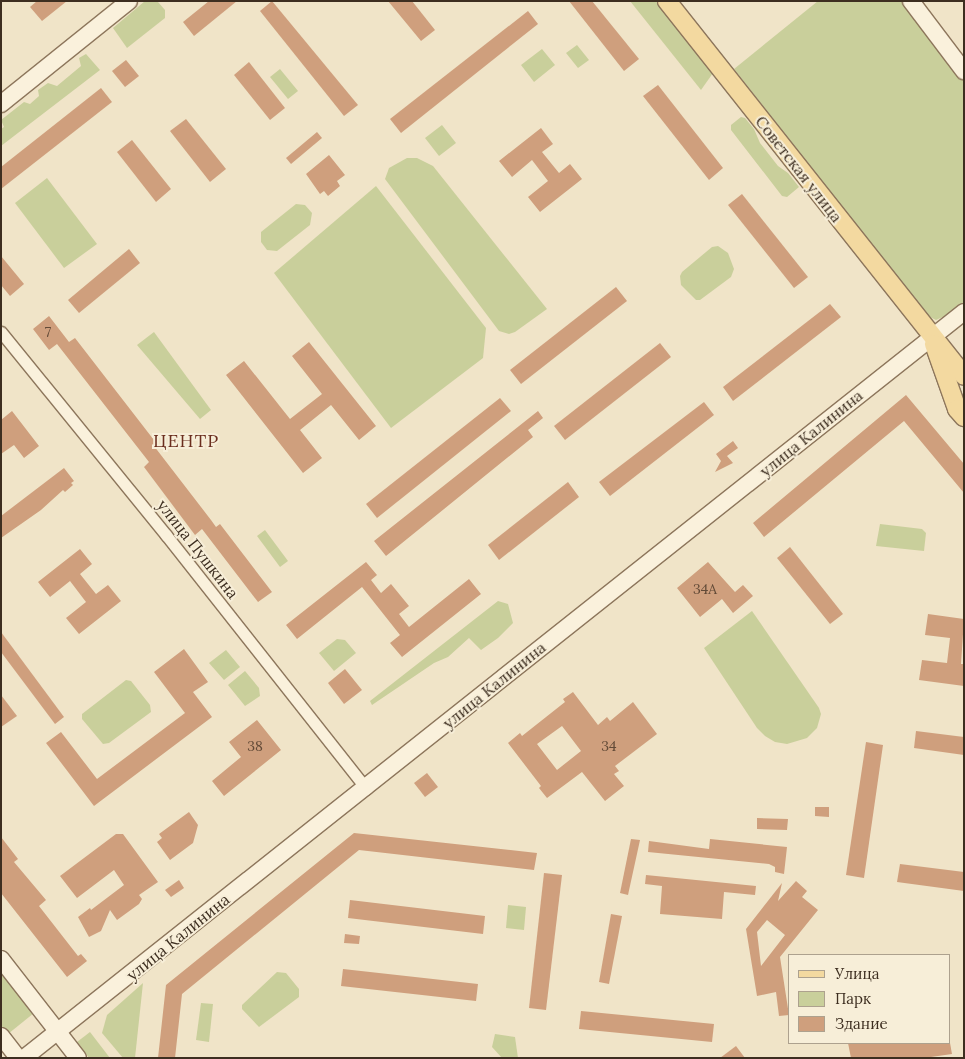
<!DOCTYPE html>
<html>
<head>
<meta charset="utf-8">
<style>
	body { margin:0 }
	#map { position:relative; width:965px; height:1059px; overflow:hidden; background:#f0e4c8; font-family:Lora,serif }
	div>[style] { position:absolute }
	.green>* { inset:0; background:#c9cf9b }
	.building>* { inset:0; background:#cf9f7d }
	.roads { filter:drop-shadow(1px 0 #8d765c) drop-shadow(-1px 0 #8d765c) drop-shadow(0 1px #8d765c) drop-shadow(0 -1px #8d765c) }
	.minor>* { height:11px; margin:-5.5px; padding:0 5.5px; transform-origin:5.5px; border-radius:5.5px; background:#faf1dc }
	.secondary>* { height:16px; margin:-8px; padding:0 8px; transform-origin:8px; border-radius:8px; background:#faf1dc }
	.primary>* { height:18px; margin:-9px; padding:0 9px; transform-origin:9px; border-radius:9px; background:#f3d9a0 }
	span { translate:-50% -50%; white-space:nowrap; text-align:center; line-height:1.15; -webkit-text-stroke:4px #f7eed8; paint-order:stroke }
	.number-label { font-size:14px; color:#624a37 }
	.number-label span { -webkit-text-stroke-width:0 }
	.street-label { font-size:16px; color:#3d2e20 }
	.neighbourhood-label { font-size:18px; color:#6b2e1e; letter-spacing:1px }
	.frame { position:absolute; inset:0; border:2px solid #3d2e20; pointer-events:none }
	.legend { position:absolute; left:788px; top:954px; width:162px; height:90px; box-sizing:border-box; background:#f7eed8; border:1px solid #ada18e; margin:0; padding:6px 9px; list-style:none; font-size:15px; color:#3d2e20 }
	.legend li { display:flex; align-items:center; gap:10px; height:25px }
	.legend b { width:25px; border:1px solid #ada18e }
</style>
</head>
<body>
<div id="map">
	<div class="green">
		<div style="clip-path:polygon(145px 1px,158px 2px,165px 10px,165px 18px,127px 48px,113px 28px)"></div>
		<div style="clip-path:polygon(630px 1px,656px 1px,713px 73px,701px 90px)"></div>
		<div style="clip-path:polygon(818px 1px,904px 1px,964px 79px,964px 302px,947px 315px,936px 320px,928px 316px,734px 69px)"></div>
		<div style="clip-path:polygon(577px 45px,589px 60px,578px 68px,566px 53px)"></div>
		<div style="clip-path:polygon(542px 49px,555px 65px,534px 82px,521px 65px)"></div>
		<div style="clip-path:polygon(86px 54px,100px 70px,1px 146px,1px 129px,4px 127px,1px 120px,24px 102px,30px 104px,39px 96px,38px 90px,48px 83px,57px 86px,81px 66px,79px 58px)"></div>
		<div style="clip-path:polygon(280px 69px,298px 91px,288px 99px,270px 77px)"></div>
		<div style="clip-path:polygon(741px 117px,745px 118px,754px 129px,760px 143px,778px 166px,788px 173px,799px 187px,787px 197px,782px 196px,731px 130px,731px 125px)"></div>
		<div style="clip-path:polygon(442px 125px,456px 143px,439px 156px,425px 138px)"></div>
		<div style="clip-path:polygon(407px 158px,417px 158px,433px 166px,547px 309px,515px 332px,509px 334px,499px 331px,385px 179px,389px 168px)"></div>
		<div style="clip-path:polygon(47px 178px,97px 244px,64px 268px,15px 203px)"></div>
		<div style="clip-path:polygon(376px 186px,486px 328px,483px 358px,391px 428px,274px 273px)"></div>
		<div style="clip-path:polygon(296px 204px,305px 205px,312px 213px,310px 225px,277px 251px,267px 250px,261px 242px,261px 232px)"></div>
		<div style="clip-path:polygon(718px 246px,728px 253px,734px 269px,731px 277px,700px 300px,696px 300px,681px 285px,680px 276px,682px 272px,712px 247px)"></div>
		<div style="clip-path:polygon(154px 332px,211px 410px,200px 419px,137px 345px)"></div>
		<div style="clip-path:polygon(880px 524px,922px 529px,926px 533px,924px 551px,876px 546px)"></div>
		<div style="clip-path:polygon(265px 530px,288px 561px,280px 567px,257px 536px)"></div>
		<div style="clip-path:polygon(498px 601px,508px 604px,513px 623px,498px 638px,481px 650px,469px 638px,448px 657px,434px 663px,372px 705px,370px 701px)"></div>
		<div style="clip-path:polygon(752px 611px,819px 708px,821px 714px,817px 728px,807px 738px,787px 744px,775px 742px,765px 736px,757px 728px,704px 648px)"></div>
		<div style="clip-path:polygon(337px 639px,345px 640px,356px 653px,334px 671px,319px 653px)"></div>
		<div style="clip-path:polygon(226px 650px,240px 667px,224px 680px,209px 663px)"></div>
		<div style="clip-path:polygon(245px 671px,259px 688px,260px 696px,245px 706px,228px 685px)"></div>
		<div style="clip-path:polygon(126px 680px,131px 681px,150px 705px,151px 712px,109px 743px,103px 744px,82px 719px,82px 714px)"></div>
		<div style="clip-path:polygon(508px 905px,526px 907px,524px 930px,506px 928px)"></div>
		<div style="clip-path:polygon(1px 970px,34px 1013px,8px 1034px,1px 1026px)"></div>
		<div style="clip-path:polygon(277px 972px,286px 973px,299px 989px,299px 997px,259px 1027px,242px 1009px,242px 1005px)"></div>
		<div style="clip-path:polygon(143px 983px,135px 1058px,123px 1058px,102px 1033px,107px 1015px)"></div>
		<div style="clip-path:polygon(201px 1003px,213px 1004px,209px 1042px,196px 1040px)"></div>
		<div style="clip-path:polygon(90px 1032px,110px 1058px,89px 1058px,77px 1042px)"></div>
		<div style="clip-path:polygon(495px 1034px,515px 1037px,518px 1058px,502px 1058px,492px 1047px)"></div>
	</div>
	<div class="building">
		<div style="clip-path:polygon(37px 1px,67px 1px,42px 21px,30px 7px)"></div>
		<div style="clip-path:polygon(209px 1px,237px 1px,194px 36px,183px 22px)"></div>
		<div style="clip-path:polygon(272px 1px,358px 105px,344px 116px,260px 11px)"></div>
		<div style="clip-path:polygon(388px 1px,412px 1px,435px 30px,421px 41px)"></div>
		<div style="clip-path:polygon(569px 1px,592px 1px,639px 59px,624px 71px)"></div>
		<div style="clip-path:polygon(528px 11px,538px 24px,401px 133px,390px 119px)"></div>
		<div style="clip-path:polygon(126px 60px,139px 76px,125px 87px,112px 71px)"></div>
		<div style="clip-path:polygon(249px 62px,285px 108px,270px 120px,234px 75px)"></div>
		<div style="clip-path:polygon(658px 85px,723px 168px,709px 180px,643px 96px)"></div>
		<div style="clip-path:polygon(101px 88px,112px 102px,1px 189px,1px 167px)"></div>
		<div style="clip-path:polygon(186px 119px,226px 169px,210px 182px,170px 131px)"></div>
		<div style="clip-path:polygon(541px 128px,553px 144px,542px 152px,559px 173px,570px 164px,582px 179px,540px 212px,528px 197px,548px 181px,532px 160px,512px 177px,499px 161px)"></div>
		<div style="clip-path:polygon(317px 132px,322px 138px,291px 164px,286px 158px)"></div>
		<div style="clip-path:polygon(132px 140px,171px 189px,156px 202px,117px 152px)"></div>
		<div style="clip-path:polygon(329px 155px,345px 175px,337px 181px,340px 186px,328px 196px,324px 191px,320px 194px,306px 174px)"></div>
		<div style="clip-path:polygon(742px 194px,808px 277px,794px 288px,728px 205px)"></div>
		<div style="clip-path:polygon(129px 249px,140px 263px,79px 313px,68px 300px)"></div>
		<div style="clip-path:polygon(1px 256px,24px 284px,10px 296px,1px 285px)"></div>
		<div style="clip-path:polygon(616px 287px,627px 301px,521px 384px,510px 370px)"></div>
		<div style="clip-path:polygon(830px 304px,841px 317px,733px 401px,723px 387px)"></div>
		<div style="clip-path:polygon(49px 316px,69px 342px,75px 338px,157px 444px,154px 446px,211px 520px,216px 527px,220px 524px,272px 592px,258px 602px,202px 529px,195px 535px,144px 467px,149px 462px,57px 344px,49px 350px,33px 329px)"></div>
		<div style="clip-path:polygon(309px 342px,376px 426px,359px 440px,331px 405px,300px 430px,322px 458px,303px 473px,226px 375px,244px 361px,290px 419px,322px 394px,292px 356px)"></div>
		<div style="clip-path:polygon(660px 343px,671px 357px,565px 440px,554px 426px)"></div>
		<div style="clip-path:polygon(906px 395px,964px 464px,964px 493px,904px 421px,764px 537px,753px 523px)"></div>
		<div style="clip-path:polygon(500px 398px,511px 411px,377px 518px,366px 504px)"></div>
		<div style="clip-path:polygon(704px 402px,714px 415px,610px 496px,599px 482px)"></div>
		<div style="clip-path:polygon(12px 411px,39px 446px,24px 458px,14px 445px,1px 454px,1px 420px)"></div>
		<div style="clip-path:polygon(538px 411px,543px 418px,528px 430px,533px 437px,386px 556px,374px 541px)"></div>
		<div style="clip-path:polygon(733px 441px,738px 448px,727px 456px,733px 463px,715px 472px,721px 461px,716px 454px)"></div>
		<div style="clip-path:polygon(64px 468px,74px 481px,71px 483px,73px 485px,65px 492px,63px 490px,41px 510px,1px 538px,1px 516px)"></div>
		<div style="clip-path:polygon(568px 482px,579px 497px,499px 560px,488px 545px)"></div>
		<div style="clip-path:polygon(790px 547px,843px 614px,830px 624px,777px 558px)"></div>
		<div style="clip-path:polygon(80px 549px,92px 564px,80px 574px,96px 594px,108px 585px,121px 601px,79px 634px,66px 618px,86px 602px,70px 581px,50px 597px,38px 582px)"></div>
		<div style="clip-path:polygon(366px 562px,377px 575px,371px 580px,381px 593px,391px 584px,409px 606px,399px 614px,409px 627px,469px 579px,481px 594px,402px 657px,390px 643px,400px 635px,362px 587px,297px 639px,286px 625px)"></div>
		<div style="clip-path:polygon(708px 562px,735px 592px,743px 585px,753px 596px,733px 613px,722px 599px,700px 617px,677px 588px)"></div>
		<div style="clip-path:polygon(928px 614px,964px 619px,961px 664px,964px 664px,964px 686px,919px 680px,922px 660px,947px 663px,950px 638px,925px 635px)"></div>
		<div style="clip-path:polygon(1px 632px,64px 717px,55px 724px,1px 652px)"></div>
		<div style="clip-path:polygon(184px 649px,208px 682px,193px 692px,212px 717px,94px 806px,46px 743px,61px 732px,97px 779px,185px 713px,154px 672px)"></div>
		<div style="clip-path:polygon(345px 669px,362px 690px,344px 704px,328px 683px)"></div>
		<div style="clip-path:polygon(evenodd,573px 692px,598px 725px,607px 717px,610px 721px,633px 702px,657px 734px,615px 766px,619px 771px,614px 774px,624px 786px,605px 801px,582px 772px,547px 798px,539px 788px,541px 786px,508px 743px,520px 733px,522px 736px,565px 702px,563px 699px,573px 692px,562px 726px,581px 751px,557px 770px,537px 744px,562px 726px)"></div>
		<div style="clip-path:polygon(1px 695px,17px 716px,1px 727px)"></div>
		<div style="clip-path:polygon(257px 720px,281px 750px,224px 796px,212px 781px,241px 757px,229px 742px)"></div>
		<div style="clip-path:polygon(916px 731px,964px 737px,964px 755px,914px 748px)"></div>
		<div style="clip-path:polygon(866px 742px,883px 745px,864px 878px,846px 875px)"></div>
		<div style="clip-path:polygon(427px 773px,438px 787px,425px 797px,414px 783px)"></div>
		<div style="clip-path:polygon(815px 807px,829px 807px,829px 817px,815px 816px)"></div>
		<div style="clip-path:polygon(189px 812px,198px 825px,193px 843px,170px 860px,157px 842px,162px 838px,159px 834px)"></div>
		<div style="clip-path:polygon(757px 818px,788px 819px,787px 830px,757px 829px)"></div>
		<div style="clip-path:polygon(354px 833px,537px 853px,534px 870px,359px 850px,182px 994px,175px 1058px,158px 1058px,166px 985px)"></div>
		<div style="clip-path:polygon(116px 834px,123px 834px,158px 882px,139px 895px,142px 899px,139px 904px,117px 920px,110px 910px,101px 931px,89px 937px,78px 917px,90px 908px,91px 910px,124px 885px,114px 870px,77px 898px,60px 876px)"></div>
		<div style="clip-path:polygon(1px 837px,18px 859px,14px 862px,46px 900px,39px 906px,78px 956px,81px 954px,87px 961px,67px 977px,1px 893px)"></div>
		<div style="clip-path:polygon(631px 839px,640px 840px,628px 895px,620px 893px)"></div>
		<div style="clip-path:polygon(710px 839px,787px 847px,784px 874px,775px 872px,775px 867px,769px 864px,648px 852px,649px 841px,709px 849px)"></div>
		<div style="clip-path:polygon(900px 864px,964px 872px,964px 891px,897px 882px)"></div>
		<div style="clip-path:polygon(544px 873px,562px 875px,546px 1010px,529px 1008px)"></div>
		<div style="clip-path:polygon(646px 875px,756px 886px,755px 895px,724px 892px,722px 919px,660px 914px,662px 886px,645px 884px)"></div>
		<div style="clip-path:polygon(179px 880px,184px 888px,171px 897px,165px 890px)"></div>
		<div style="clip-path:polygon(evenodd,796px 881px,807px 891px,802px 897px,818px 910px,780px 957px,789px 1015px,779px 1016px,776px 992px,757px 996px,746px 929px,782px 883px,778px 901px,796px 881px,767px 920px,785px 935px,761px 966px,757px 932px,767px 920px)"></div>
		<div style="clip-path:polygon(350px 900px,485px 916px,483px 934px,348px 918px)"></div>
		<div style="clip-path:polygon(611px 914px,622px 916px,609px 984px,599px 982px)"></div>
		<div style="clip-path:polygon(345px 934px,360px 936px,359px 944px,344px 943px)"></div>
		<div style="clip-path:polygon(343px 969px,478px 984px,476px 1001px,341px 986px)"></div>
		<div style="clip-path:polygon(581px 1011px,714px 1024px,712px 1042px,579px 1029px)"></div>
		<div style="clip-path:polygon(848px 1043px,950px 1043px,952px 1054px,924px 1058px,851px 1058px)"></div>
		<div style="clip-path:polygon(736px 1046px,745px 1058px,720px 1058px)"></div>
	</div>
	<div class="roads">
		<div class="minor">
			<div style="left:1px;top:332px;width:262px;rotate:50.9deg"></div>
			<div style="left:166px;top:535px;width:323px;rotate:51.7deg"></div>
		</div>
		<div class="secondary">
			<div style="left:911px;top:1px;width:88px;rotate:52.9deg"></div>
			<div style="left:1px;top:104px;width:164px;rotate:-38.8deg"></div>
			<div style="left:1px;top:959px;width:125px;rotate:52.1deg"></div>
			<div style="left:1px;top:1036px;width:28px;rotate:52deg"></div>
			<div style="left:24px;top:1058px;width:1200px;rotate:-38.44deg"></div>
		</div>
		<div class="primary">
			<div style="left:667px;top:1px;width:478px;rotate:51.6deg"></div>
			<div style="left:934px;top:344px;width:69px;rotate:70.5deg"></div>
			<div style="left:957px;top:409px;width:11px;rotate:49deg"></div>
		</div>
	</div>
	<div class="number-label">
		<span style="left:48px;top:332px">7</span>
		<span style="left:705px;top:589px">34А</span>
		<span style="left:255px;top:746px">38</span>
		<span style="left:609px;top:746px">34</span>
	</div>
	<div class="street-label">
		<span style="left:799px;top:169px;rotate:52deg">Советская улица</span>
		<span style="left:811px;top:433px;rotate:-39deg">улица Калинина</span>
		<span style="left:198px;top:549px;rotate:52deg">улица Пушкина</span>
		<span style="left:494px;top:685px;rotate:-39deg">улица Калинина</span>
		<span style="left:178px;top:937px;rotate:-39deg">улица Калинина</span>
	</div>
	<div class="neighbourhood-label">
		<span style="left:186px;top:441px">ЦЕНТР</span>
	</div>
	<div class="frame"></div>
	<ul class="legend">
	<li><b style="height:6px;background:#f3d9a0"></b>Улица</li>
	<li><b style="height:14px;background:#c9cf9b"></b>Парк</li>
	<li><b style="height:14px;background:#cf9f7d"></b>Здание</li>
	</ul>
</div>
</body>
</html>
